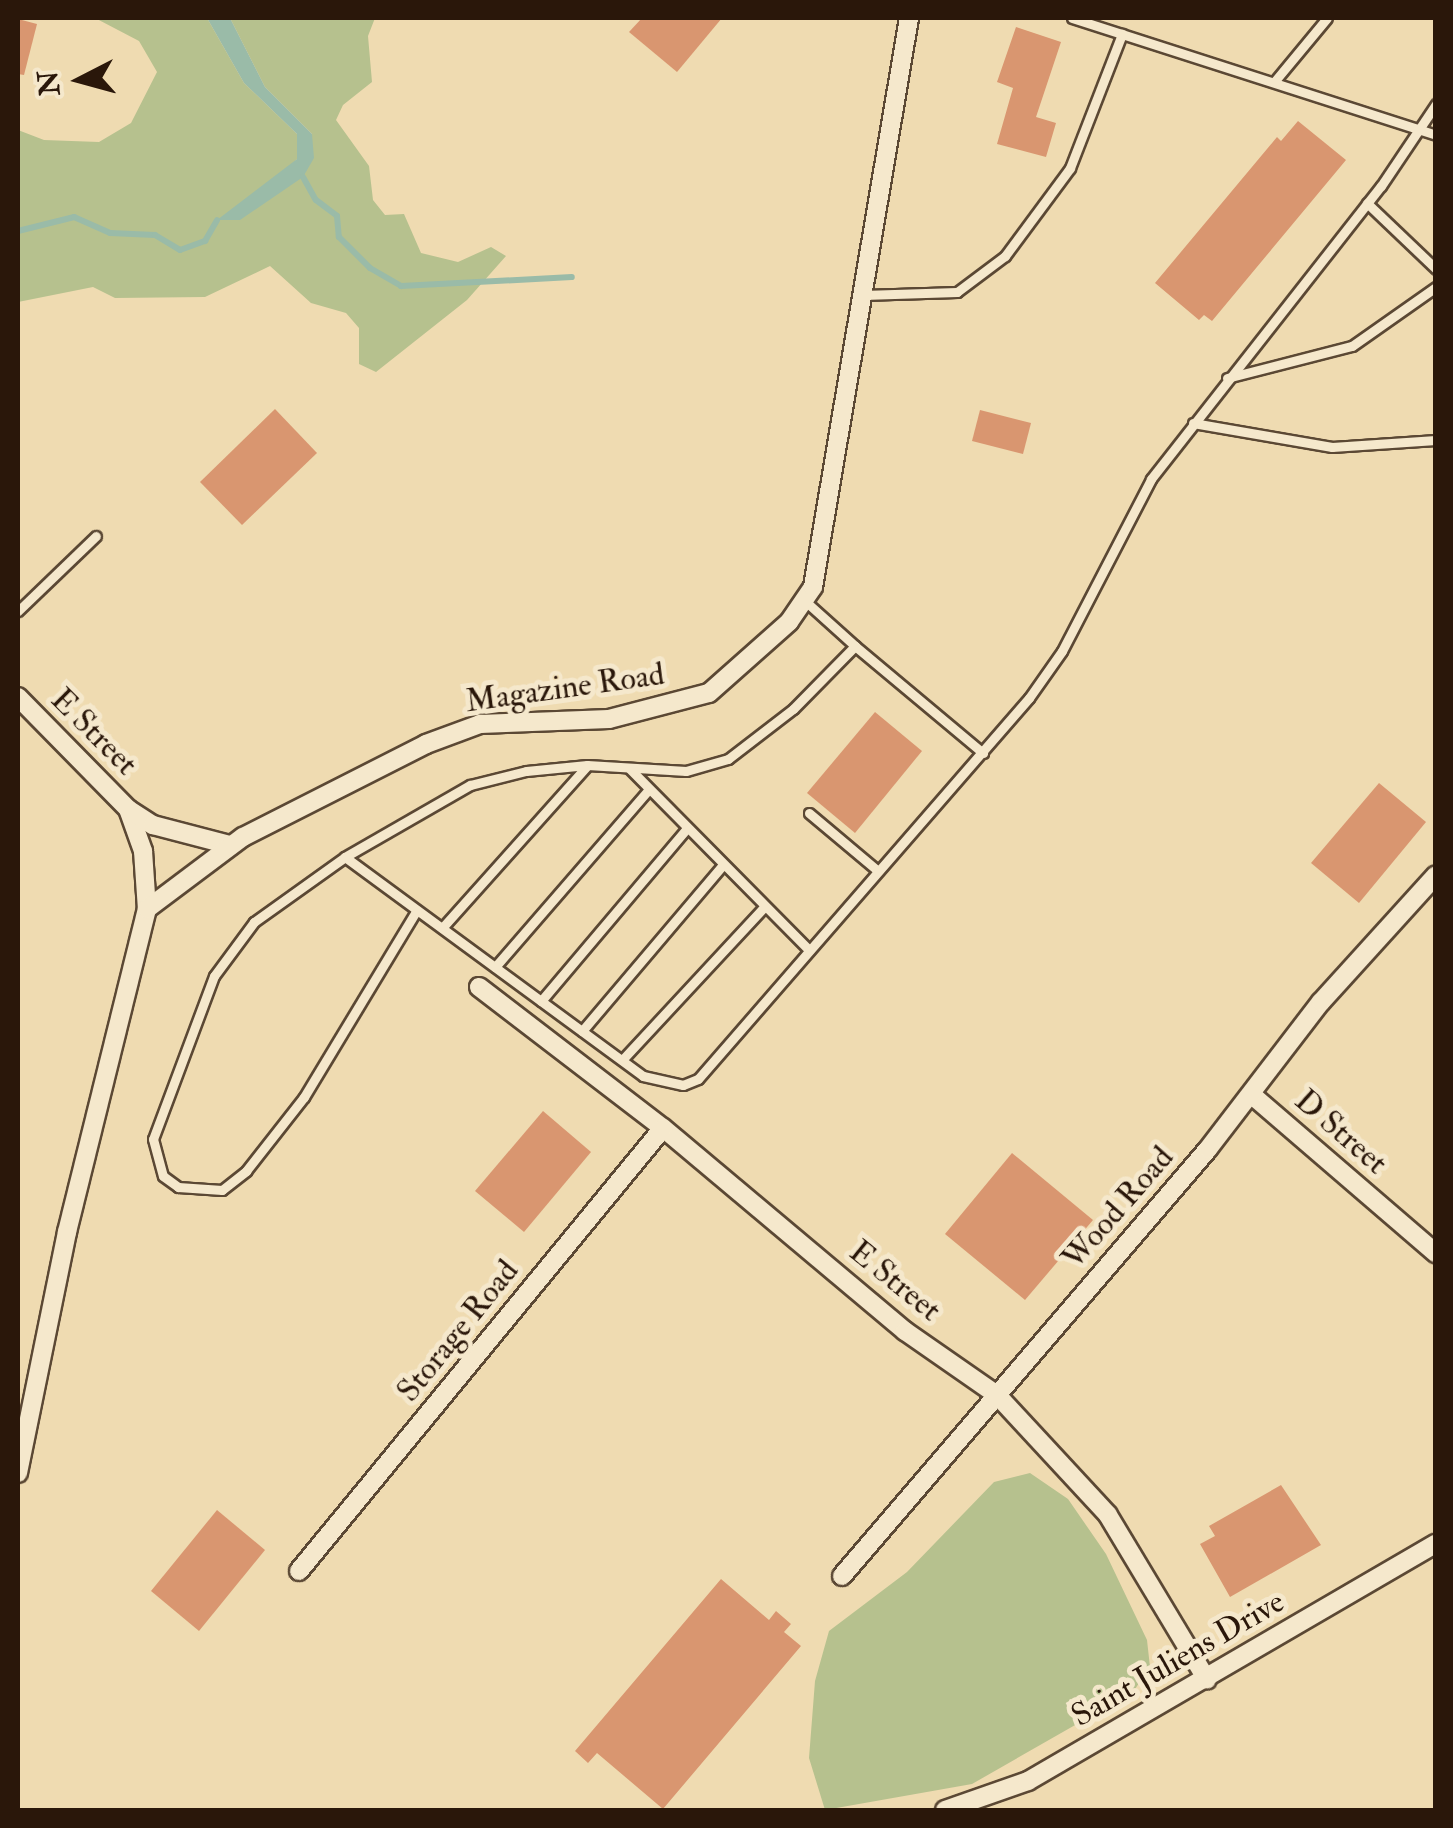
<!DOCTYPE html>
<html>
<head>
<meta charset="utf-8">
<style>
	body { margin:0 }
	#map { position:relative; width:1453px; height:1828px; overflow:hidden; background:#efdbb1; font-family:"IM FELL Double Pica",serif }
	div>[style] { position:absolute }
	.green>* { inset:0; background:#b6c18e }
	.water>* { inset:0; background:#9abba8 }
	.stream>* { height:6px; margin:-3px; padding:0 3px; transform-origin:3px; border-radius:3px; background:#9abba8 }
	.building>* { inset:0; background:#d99670 }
	.roads { filter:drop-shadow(2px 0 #5b4834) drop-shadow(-2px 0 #5b4834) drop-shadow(0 2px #5b4834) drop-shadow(0 -2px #5b4834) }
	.service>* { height:9px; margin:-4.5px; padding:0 4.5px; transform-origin:4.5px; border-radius:4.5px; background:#f5e8cc }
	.minor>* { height:18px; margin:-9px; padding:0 9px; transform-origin:9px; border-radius:9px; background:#f5e8cc }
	span { translate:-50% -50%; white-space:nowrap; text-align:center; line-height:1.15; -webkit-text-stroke:10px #f5e8cc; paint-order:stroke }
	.street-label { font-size:32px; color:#2a170a }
	.frame { position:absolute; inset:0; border:20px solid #2a170a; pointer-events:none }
	.north { position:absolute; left:30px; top:30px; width:100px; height:100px; -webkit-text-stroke:8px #f5e8cc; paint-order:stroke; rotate:264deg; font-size:28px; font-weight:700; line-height:40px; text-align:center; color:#2a170a }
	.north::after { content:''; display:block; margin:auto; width:35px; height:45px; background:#2a170a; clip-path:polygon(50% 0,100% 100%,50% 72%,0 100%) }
</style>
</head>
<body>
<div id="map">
	<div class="green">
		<div style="clip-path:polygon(95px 18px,207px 18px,244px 83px,297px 134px,298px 158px,281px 176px,303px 177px,312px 134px,265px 87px,230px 18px,375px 18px,368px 36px,372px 82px,343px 105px,336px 120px,369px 166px,373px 200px,385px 215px,404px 214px,421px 253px,458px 262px,491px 247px,506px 256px,467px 300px,376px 372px,359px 364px,359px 328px,346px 313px,311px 303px,270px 266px,205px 297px,115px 298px,93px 287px,18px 302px,18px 130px,44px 140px,99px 142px,131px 123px,157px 72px,139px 41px)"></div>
		<div style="clip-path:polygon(1030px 1473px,1068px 1499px,1106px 1554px,1147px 1640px,1150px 1667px,1133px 1692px,972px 1784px,825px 1810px,809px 1758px,815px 1681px,829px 1631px,907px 1572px,994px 1482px)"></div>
	</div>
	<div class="water">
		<div style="clip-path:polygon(207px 18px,230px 18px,265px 87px,312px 134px,314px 158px,303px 177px,240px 220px,217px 220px,297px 159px,297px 134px,244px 83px)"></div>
	</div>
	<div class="stream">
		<div style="left:303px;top:177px;width:26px;rotate:61deg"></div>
		<div style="left:316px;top:200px;width:26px;rotate:37deg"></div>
		<div style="left:337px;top:216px;width:21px;rotate:85deg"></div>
		<div style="left:339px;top:237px;width:44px;rotate:45deg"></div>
		<div style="left:370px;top:268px;width:36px;rotate:30deg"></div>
		<div style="left:401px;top:286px;width:171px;rotate:-3deg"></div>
		<div style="left:18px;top:231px;width:58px;rotate:-14deg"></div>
		<div style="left:74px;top:217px;width:39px;rotate:24deg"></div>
		<div style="left:110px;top:233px;width:45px;rotate:2.5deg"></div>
		<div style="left:155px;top:235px;width:29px;rotate:31deg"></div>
		<div style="left:180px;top:250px;width:27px;rotate:-20deg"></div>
		<div style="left:205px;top:241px;width:24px;rotate:-60deg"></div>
	</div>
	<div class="building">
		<div style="clip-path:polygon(642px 18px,722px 18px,677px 72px,629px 32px)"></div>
		<div style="clip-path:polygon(18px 19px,37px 24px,24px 75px,18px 74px)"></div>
		<div style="clip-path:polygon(1016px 27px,1061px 42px,1036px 117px,1056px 123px,1046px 157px,997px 144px,1013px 88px,997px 82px)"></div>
		<div style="clip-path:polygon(1298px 121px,1346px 160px,1212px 321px,1204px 315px,1199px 320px,1155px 283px,1277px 137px,1281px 141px)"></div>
		<div style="clip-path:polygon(275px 409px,317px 453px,242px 525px,200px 482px)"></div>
		<div style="clip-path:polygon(980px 410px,1031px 423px,1023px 454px,972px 441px)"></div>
		<div style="clip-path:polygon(875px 712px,922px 751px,855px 833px,807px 793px)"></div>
		<div style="clip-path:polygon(1379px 783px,1426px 822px,1359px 903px,1311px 863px)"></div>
		<div style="clip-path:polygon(543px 1111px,591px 1152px,524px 1232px,475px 1191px)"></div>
		<div style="clip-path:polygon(1012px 1153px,1093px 1220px,1025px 1300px,945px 1234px)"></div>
		<div style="clip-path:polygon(1281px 1485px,1321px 1545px,1230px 1597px,1200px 1544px,1215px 1536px,1209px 1526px)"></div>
		<div style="clip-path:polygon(217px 1510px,265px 1550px,199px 1631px,151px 1591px)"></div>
		<div style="clip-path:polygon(721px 1579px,769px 1620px,776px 1611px,791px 1624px,784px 1632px,801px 1646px,663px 1809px,597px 1753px,588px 1763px,575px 1751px)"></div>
	</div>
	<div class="roads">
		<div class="service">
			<div style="left:1072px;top:18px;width:382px;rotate:17.8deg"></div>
			<div style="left:1274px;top:82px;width:83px;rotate:-50.4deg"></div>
			<div style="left:1367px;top:203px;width:95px;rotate:43.7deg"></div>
			<div style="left:863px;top:295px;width:94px;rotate:-1.8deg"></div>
			<div style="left:957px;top:292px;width:60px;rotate:-36.9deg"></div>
			<div style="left:1005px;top:256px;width:109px;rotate:-53.5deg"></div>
			<div style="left:1070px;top:168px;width:144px;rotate:-68.8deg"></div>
			<div style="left:1227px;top:378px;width:129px;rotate:-14.4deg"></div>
			<div style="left:1352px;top:346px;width:103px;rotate:-35.1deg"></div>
			<div style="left:1193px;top:423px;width:141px;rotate:9.8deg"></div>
			<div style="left:1332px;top:447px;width:104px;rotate:-3.9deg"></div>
			<div style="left:804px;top:600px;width:69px;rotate:42deg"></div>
			<div style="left:855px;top:646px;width:88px;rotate:134.5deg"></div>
			<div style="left:793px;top:709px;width:82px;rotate:142.4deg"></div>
			<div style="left:728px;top:759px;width:44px;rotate:164.1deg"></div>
			<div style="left:686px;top:771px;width:99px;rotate:-176.5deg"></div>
			<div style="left:587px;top:765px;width:61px;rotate:174.4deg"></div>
			<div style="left:526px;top:771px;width:58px;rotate:166deg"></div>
			<div style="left:470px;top:785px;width:144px;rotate:150.1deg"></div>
			<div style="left:345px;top:857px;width:370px;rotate:36.3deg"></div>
			<div style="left:643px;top:1076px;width:41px;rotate:12.7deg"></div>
			<div style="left:683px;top:1085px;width:16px;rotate:-22deg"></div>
			<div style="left:698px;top:1079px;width:505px;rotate:-49.02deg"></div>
			<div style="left:1029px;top:698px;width:57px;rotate:-54.9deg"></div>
			<div style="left:1062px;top:651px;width:194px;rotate:-62.6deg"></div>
			<div style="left:1151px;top:479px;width:372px;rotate:-51.9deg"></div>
			<div style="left:1381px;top:186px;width:99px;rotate:-56.1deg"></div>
			<div style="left:18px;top:611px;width:108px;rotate:-43.9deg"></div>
			<div style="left:855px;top:646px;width:167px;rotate:39.9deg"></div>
			<div style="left:629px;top:768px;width:256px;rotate:45.3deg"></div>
			<div style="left:809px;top:813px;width:90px;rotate:40deg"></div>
			<div style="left:345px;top:857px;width:112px;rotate:144.5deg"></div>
			<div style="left:254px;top:922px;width:67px;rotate:126.5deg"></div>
			<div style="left:214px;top:976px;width:174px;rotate:110.5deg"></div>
			<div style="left:153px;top:1139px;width:38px;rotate:75deg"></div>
			<div style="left:163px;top:1176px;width:19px;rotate:36deg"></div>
			<div style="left:178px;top:1187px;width:44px;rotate:3.9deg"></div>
			<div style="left:222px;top:1190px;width:31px;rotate:-38deg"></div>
			<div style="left:246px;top:1171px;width:94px;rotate:-51.9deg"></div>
			<div style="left:304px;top:1097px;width:218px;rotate:-58.9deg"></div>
			<div style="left:442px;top:928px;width:217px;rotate:-48.2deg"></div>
			<div style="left:495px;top:967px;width:235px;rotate:-49.1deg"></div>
			<div style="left:541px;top:1001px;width:226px;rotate:-49.8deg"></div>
			<div style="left:582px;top:1031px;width:218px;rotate:-49.7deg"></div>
			<div style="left:622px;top:1060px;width:210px;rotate:-47.1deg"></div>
		</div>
		<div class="minor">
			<div style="left:18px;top:697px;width:157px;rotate:45.5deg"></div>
			<div style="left:128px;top:809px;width:45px;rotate:70.3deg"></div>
			<div style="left:143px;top:851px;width:58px;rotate:86.1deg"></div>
			<div style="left:128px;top:809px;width:30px;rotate:33deg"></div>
			<div style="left:153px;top:825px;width:80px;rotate:14.6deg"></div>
			<div style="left:479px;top:987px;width:232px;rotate:37.5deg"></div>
			<div style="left:663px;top:1128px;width:316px;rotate:40deg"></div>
			<div style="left:905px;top:1331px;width:112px;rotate:34.8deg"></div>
			<div style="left:997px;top:1395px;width:163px;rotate:47.2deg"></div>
			<div style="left:1108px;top:1515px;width:192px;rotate:59deg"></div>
			<div style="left:1252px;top:1095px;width:243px;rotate:40.7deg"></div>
			<div style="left:18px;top:1473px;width:246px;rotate:-78.5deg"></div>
			<div style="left:67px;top:1232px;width:333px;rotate:-76.1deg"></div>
			<div style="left:147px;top:909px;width:120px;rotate:-36.9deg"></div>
			<div style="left:243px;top:837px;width:205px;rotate:-26.9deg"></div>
			<div style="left:426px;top:744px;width:58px;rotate:-20.3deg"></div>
			<div style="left:480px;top:724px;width:129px;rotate:-2.2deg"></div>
			<div style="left:609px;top:719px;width:103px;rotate:-14.6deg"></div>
			<div style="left:709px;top:693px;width:107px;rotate:-41.6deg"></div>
			<div style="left:789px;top:622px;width:42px;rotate:-55.6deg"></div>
			<div style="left:813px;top:587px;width:577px;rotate:-80.42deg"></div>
			<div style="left:299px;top:1571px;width:573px;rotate:-50.59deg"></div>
			<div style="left:842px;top:1576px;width:562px;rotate:-49.4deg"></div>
			<div style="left:1208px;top:1149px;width:185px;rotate:-52.5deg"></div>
			<div style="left:1321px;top:1002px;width:171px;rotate:-47.8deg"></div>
			<div style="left:945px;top:1810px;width:88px;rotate:-19.3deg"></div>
			<div style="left:1028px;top:1781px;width:472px;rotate:-30.2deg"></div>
		</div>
	</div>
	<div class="street-label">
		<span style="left:565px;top:688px;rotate:-8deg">Magazine Road</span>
		<span style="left:94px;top:732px;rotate:45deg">E Street</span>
		<span style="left:1341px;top:1132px;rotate:41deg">D Street</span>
		<span style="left:1118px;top:1208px;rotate:-49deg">Wood Road</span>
		<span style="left:895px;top:1281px;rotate:39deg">E Street</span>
		<span style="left:458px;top:1331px;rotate:-51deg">Storage Road</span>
		<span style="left:1178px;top:1659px;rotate:-30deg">Saint Juliens Drive</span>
	</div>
	<div class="frame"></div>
	<div class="north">N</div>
</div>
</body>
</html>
